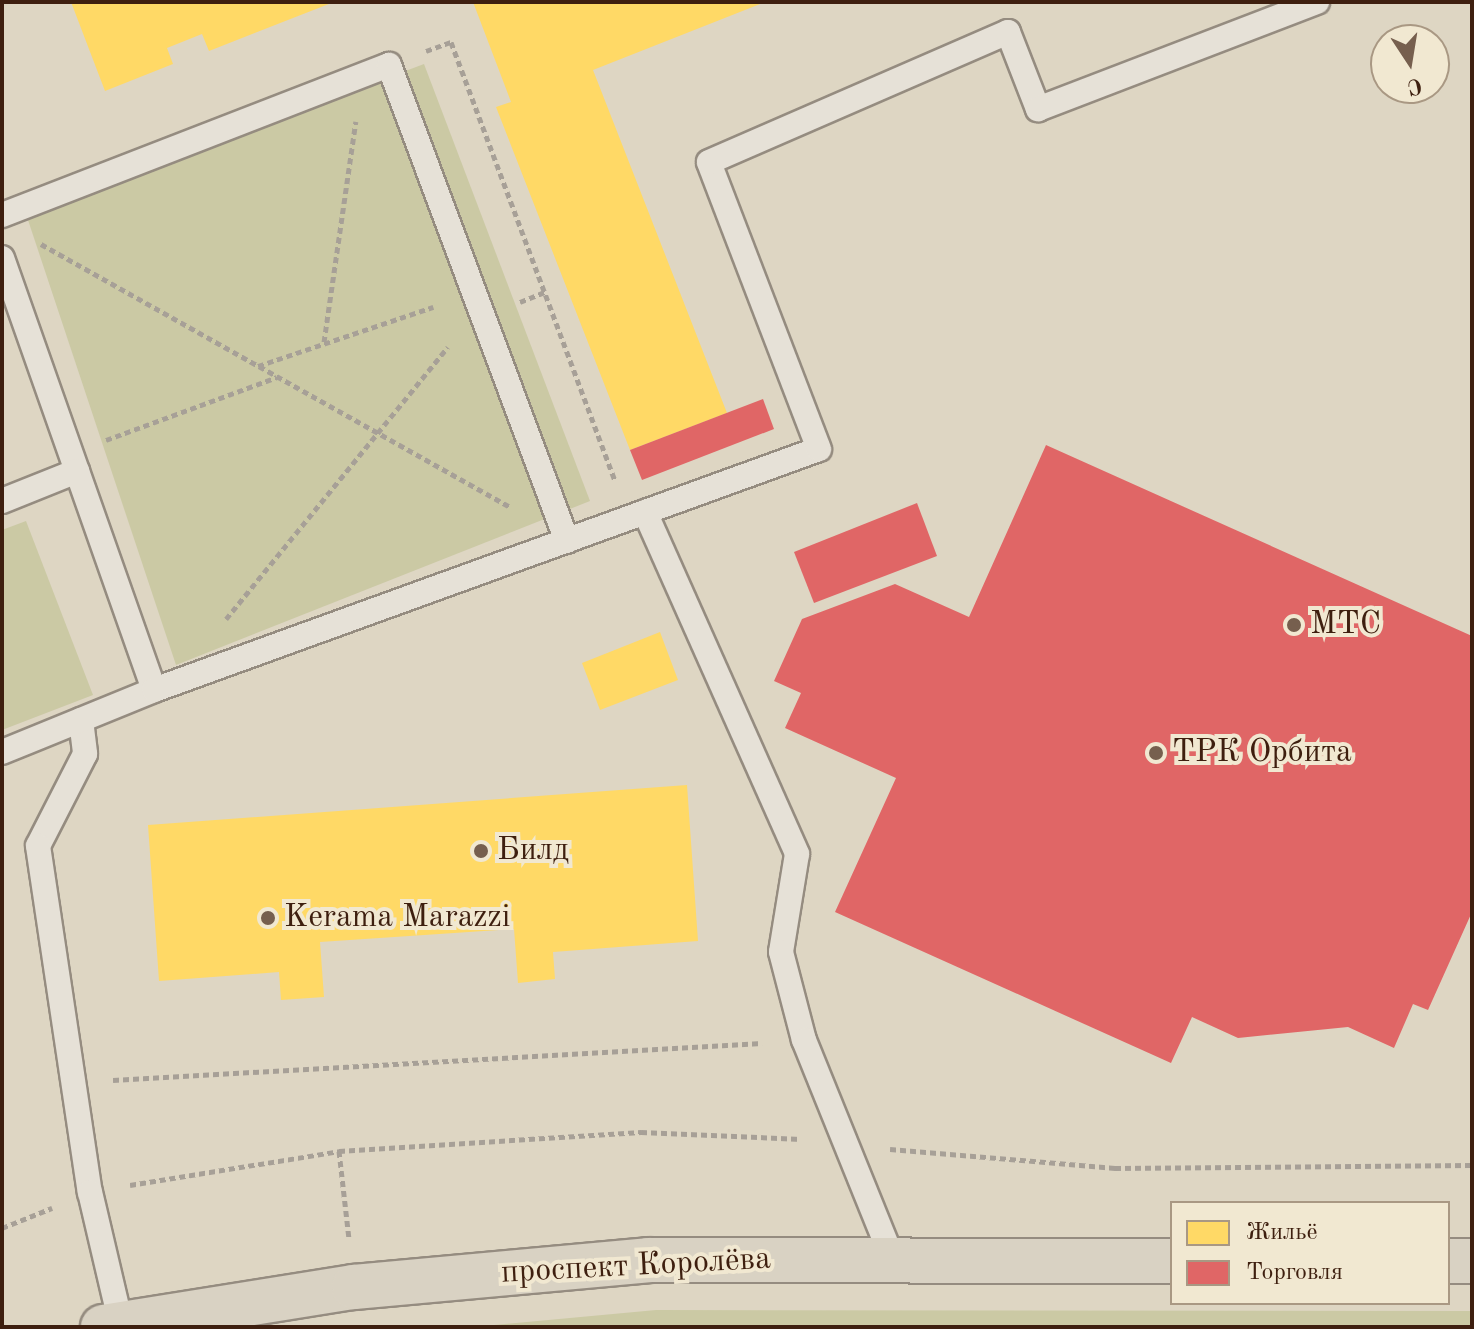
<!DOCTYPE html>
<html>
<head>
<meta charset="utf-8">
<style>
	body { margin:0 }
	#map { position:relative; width:1474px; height:1329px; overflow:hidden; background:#ded6c3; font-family:"Old Standard TT",serif }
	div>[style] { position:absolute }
	.green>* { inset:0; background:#cbc9a4 }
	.homes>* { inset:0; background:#ffd966 }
	.shops>* { inset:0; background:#e06666 }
	.path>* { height:5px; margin-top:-2.5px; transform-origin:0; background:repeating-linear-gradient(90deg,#a7a097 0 6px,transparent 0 10px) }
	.roads { filter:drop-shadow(2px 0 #958c80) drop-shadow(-2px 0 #958c80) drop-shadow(0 2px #958c80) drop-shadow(0 -2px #958c80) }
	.lane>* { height:24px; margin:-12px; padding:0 12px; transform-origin:12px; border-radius:12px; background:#e6e1d7 }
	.primary>* { height:44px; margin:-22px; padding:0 22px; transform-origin:22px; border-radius:22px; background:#d9d2c3 }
	.dots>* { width:22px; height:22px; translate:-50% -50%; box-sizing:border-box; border:4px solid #f1e8d1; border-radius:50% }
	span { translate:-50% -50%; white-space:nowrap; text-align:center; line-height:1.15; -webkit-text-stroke:8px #f1e8d1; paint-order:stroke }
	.poi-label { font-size:32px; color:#3e1f0f }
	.left { translate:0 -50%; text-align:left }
	.street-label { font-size:32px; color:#3e1f0f }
	.frame { position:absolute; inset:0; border:4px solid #3e1f0f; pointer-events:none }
	.legend { position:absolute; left:1170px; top:1201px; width:280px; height:104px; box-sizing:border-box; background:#f1e8d1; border:2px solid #a99883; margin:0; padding:10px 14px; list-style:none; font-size:24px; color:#3e1f0f }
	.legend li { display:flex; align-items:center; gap:16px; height:40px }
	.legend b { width:40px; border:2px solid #a99883 }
	.north { position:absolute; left:1370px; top:24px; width:80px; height:80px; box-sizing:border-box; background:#f1e8d1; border:2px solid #a99883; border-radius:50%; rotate:168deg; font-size:22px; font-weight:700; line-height:32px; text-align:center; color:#3e1f0f }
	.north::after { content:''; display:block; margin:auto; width:28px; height:36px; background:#765f4e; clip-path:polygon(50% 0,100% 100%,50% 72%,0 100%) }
</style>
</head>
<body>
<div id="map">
	<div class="green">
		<div style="clip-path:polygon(424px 64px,590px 501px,176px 665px,26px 214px)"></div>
		<div style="clip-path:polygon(26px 521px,93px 695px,2px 730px,2px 530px)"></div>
		<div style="clip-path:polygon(656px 1310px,1472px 1311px,1472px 1327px,473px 1327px)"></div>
	</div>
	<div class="homes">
		<div style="clip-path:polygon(71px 2px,334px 2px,209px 51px,202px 34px,167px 48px,173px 64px,105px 91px)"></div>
		<div style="clip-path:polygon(473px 2px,765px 2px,593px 70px,727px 413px,630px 450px,496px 107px,511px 102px)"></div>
		<div style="clip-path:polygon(660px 632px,678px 680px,600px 710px,582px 663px)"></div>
		<div style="clip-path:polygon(687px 785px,698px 941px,553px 952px,555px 979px,518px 983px,514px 929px,320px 942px,324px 997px,281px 1000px,279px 972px,159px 981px,148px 825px)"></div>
	</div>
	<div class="shops">
		<div style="clip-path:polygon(763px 399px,774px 429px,642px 480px,630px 450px)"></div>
		<div style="clip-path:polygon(1046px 445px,1472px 636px,1472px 912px,1428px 1010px,1413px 1004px,1394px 1048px,1348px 1027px,1238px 1038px,1192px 1017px,1171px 1063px,835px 912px,896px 778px,785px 728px,801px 693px,774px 681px,802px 619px,895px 584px,969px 617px)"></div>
		<div style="clip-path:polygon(917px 503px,937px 556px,814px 603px,794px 552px)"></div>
	</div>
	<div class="path">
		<div style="left:426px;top:51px;width:27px;rotate:-20deg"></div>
		<div style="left:451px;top:42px;width:468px;rotate:69.5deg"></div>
		<div style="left:41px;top:244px;width:538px;rotate:29.28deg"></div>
		<div style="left:520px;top:302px;width:27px;rotate:-22deg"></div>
		<div style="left:324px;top:342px;width:223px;rotate:-81.8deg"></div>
		<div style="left:258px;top:366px;width:185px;rotate:-18.6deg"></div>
		<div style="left:106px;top:440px;width:182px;rotate:-20.2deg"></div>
		<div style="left:226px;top:619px;width:351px;rotate:-50.8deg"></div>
		<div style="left:113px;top:1080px;width:650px;rotate:-3.26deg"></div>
		<div style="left:890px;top:1149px;width:226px;rotate:4.8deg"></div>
		<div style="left:1115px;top:1168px;width:357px;rotate:-0.5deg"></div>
		<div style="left:339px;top:1151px;width:89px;rotate:83.5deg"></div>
		<div style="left:130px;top:1185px;width:212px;rotate:-9.2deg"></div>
		<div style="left:339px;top:1151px;width:303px;rotate:-3.6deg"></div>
		<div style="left:641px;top:1132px;width:160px;rotate:2.5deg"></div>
		<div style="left:2px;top:1228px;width:54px;rotate:-21.8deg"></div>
	</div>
	<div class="roads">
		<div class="lane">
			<div style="left:2px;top:215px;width:415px;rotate:-21.2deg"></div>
			<div style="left:389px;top:65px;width:508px;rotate:69.5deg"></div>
			<div style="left:2px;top:258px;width:458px;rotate:70.6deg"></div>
			<div style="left:2px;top:501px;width:81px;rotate:-21.8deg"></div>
			<div style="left:645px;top:512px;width:374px;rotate:66deg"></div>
			<div style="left:797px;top:854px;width:99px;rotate:99.3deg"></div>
			<div style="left:781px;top:952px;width:91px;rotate:75.4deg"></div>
			<div style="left:804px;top:1040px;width:237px;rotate:68deg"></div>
			<div style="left:81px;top:720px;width:34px;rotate:83deg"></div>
			<div style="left:85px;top:754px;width:103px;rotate:117.1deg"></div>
			<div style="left:38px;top:846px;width:350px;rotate:81.5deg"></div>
			<div style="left:90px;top:1192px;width:136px;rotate:76.8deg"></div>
			<div style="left:2px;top:752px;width:164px;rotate:-22.2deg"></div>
			<div style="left:154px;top:690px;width:707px;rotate:-19.92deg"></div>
			<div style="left:819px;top:449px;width:307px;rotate:-111deg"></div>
			<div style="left:709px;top:162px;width:326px;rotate:-23.5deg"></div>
			<div style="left:1008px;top:32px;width:83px;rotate:68.7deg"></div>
			<div style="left:1038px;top:109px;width:299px;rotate:-21deg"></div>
		</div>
		<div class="primary">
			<div style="left:1448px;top:1261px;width:24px"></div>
			<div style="left:103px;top:1327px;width:254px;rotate:-9.1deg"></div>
			<div style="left:354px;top:1287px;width:295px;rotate:-5.2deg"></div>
			<div style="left:648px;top:1260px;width:524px;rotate:0.11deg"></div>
		</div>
	</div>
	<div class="dots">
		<div style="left:1294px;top:625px;background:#765f4e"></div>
		<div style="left:1156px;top:753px;background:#765f4e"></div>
		<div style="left:481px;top:851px;background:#765f4e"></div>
		<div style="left:268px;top:918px;background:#765f4e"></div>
	</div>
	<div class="poi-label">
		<span class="left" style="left:1310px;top:625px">МТС</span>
		<span class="left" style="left:1172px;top:753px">ТРК Орбита</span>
		<span class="left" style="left:497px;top:851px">Билд</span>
		<span class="left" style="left:284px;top:918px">Kerama Marazzi</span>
	</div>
	<div class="street-label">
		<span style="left:636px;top:1267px;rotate:-3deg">проспект Королёва</span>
	</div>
	<div class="frame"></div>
	<ul class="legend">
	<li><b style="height:22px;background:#ffd966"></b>Жильё</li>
	<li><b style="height:22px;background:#e06666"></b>Торговля</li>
	</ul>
	<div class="north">С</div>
</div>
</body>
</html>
